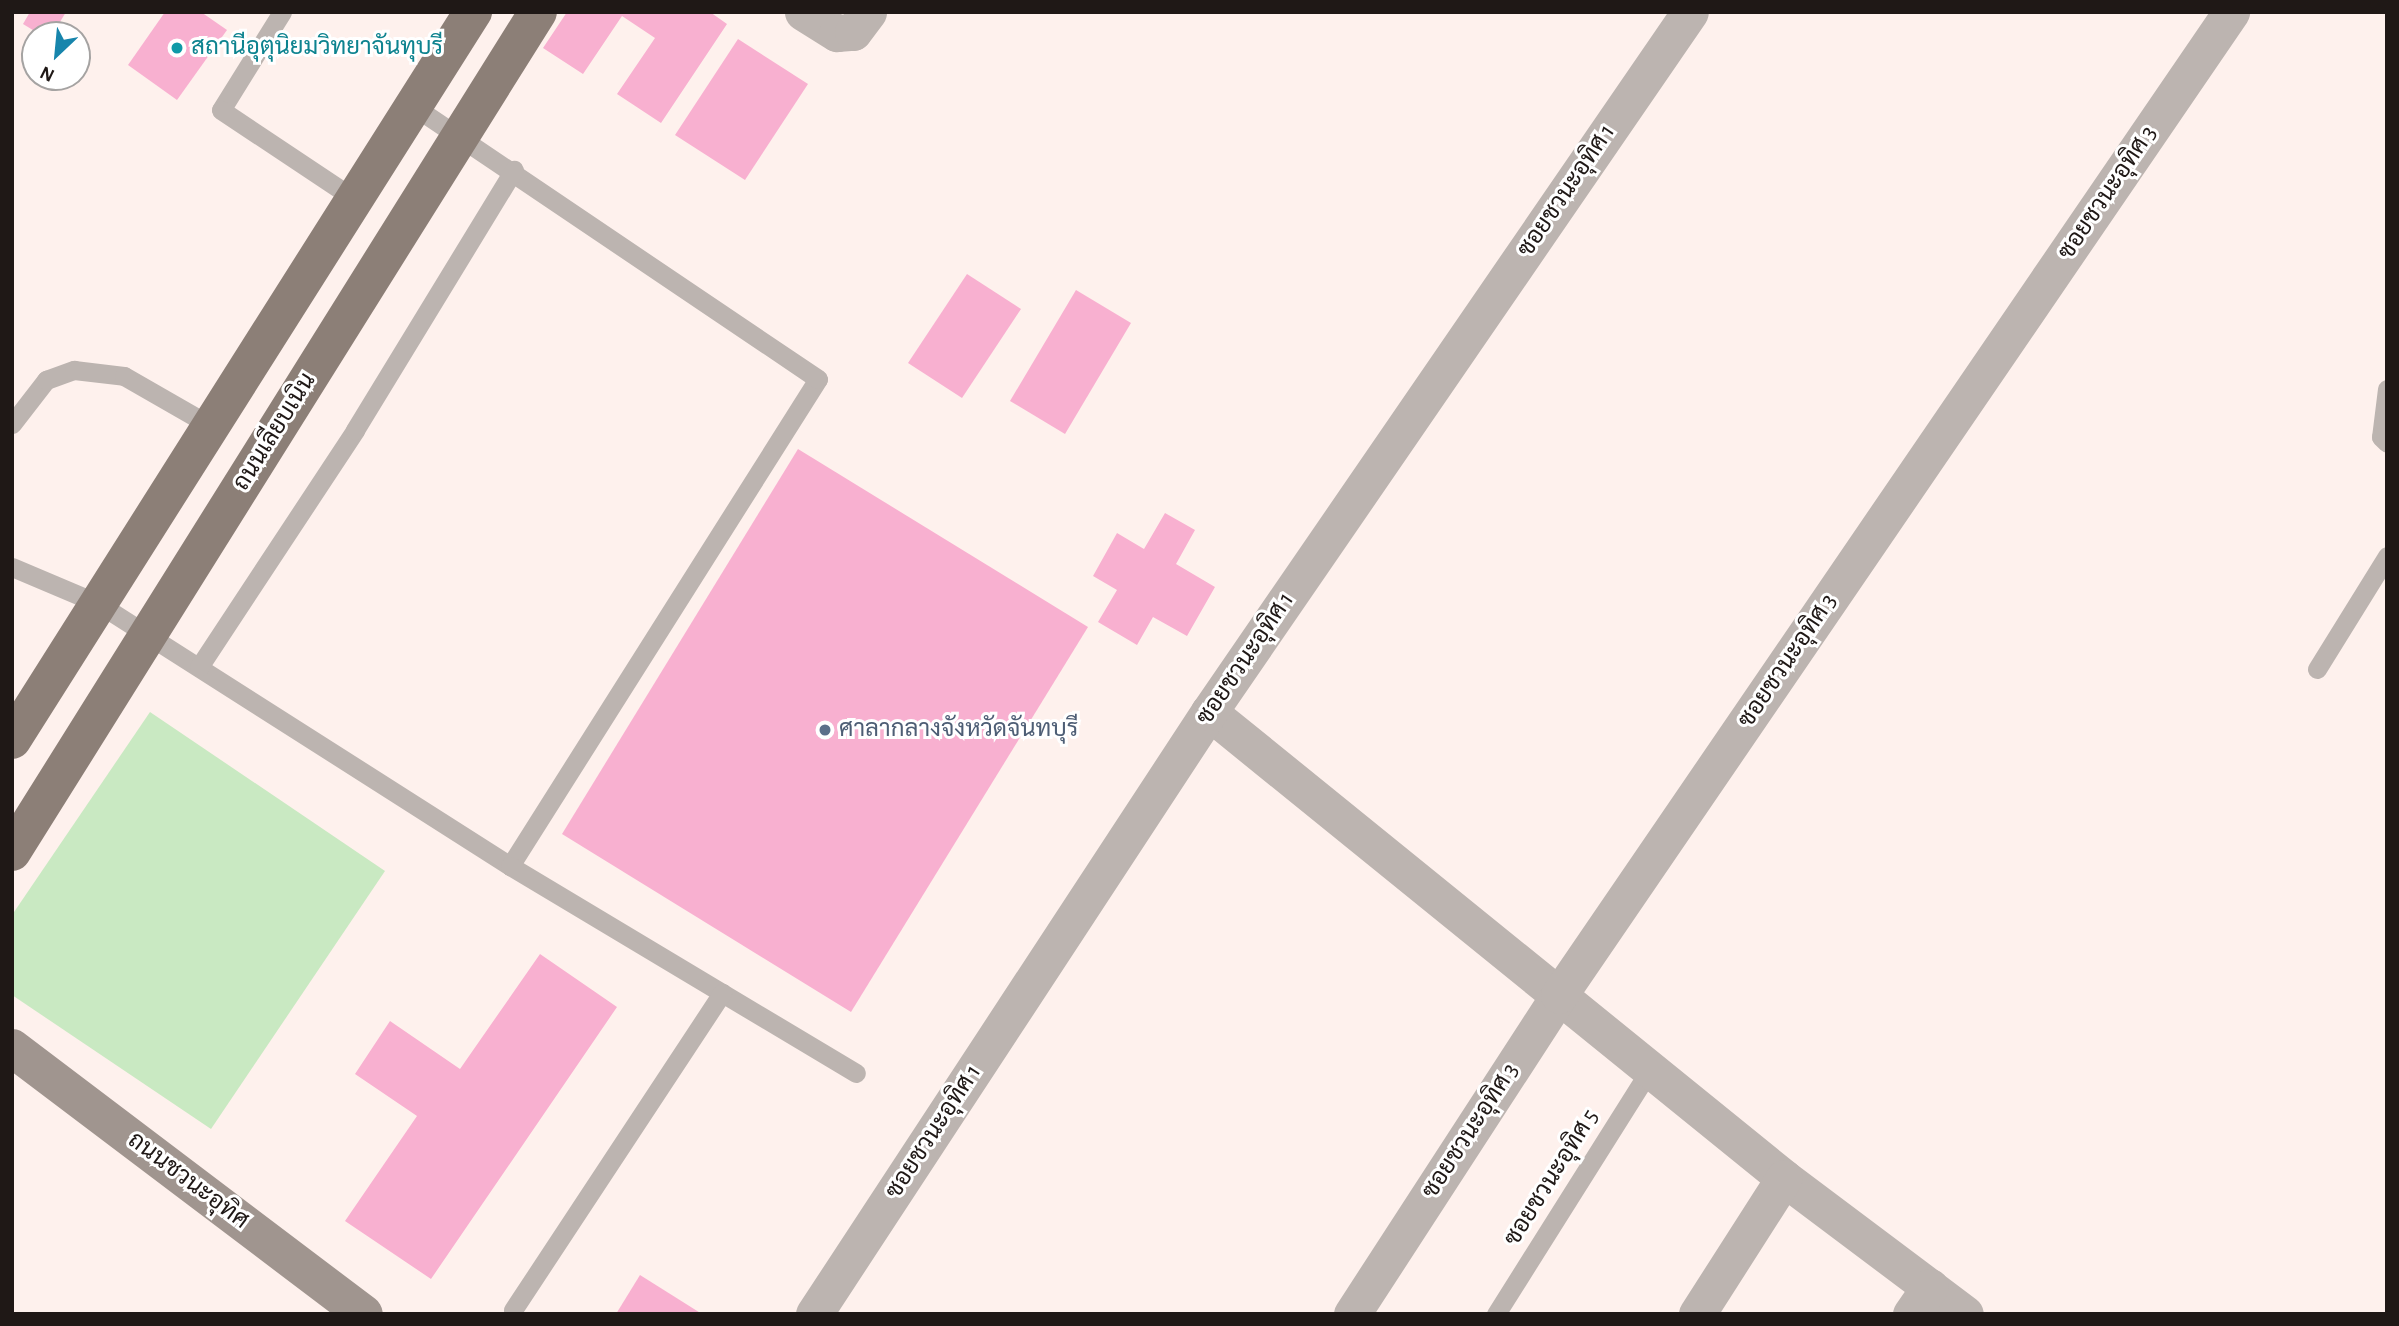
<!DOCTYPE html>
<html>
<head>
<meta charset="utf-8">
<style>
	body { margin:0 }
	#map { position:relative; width:2399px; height:1326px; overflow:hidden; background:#fef1ed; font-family:"Alegreya Sans",Sarabun,sans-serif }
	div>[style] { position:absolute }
	.green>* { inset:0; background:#c9e9c2 }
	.building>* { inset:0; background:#f8b0d0 }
	.lane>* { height:19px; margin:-9.5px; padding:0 9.5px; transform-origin:9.5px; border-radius:9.5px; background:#bcb4b0 }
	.street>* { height:37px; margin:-18.5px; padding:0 18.5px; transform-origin:18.5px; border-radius:18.5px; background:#bcb4b0 }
	.secondary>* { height:38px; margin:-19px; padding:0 19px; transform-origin:19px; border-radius:19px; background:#a0958f }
	.primary>* { height:38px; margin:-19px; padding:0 19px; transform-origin:19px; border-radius:19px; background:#8c7f77 }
	.dots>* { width:19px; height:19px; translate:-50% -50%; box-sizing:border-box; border:4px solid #fff; border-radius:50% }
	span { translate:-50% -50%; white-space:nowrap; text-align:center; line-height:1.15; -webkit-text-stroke:6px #fff; paint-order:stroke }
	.culture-label { font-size:24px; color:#0d838f }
	.left { translate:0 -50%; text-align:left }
	.street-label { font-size:24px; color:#1f1816 }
	.service-label { font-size:24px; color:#4e5e75 }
	.frame { position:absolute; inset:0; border:14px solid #1f1816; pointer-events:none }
	.north { position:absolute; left:21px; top:21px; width:70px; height:70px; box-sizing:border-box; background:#fff; border:2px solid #a5a3a2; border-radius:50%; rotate:206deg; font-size:19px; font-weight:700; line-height:28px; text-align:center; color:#1f1816 }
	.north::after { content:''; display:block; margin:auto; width:24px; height:32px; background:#1785ac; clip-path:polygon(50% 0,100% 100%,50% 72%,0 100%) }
</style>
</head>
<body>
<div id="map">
	<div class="green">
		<div style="clip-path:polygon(150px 712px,385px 871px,211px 1129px,12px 995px,12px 915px)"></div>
	</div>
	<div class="building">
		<div style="clip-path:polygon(30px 12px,66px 12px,52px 35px,41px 35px,23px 24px)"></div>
		<div style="clip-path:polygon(165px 12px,201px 12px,227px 30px,177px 100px,128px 65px)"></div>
		<div style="clip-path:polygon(567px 12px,710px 12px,727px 24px,661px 123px,617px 94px,655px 38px,622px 16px,583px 74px,543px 48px)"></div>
		<div style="clip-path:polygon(738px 39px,808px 84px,745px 180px,675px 135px)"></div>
		<div style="clip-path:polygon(967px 274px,1021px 309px,962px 398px,908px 363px)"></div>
		<div style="clip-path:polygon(1076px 290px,1131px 323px,1065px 434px,1010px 401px)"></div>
		<div style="clip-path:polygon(798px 449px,1088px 627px,851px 1012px,562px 834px)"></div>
		<div style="clip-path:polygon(1165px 513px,1195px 530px,1176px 564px,1215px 587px,1187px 636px,1153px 617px,1137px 645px,1098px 622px,1117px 590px,1093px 576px,1117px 533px,1144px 549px)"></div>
		<div style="clip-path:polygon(540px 954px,617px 1007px,431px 1279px,345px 1221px,417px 1116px,355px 1074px,390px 1021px,460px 1069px)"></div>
		<div style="clip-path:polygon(640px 1275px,702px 1314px,616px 1314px)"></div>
	</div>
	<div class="lane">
		<div style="left:282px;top:12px;width:115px;rotate:121.9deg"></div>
		<div style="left:221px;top:110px;width:159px;rotate:33.7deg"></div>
		<div style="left:2387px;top:389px;width:48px;rotate:97.1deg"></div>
		<div style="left:2381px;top:437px;width:8px;rotate:45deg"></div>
		<div style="left:12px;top:424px;width:56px;rotate:-52.3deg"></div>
		<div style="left:46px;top:380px;width:30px;rotate:-20deg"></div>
		<div style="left:74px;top:370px;width:50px;rotate:6.8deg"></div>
		<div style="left:124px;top:376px;width:100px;rotate:29.9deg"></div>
		<div style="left:12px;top:567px;width:95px;rotate:23deg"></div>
		<div style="left:99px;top:604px;width:487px;rotate:32.5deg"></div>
		<div style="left:510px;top:866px;width:576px;rotate:-57.69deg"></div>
		<div style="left:818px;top:379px;width:488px;rotate:-146deg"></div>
		<div style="left:199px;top:667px;width:284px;rotate:-56.6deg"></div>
		<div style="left:355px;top:430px;width:305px;rotate:-58.6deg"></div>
		<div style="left:2317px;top:669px;width:133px;rotate:-58.2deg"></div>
		<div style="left:510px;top:866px;width:403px;rotate:30.9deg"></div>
		<div style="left:513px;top:1310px;width:380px;rotate:-56.6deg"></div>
		<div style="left:1496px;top:1314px;width:289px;rotate:-57.8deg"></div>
	</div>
	<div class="street">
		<div style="left:803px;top:12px;width:40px;rotate:32deg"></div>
		<div style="left:837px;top:33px;width:16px;rotate:-4deg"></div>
		<div style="left:853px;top:32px;width:25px;rotate:-53deg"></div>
		<div style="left:1209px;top:712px;width:740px;rotate:39.02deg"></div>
		<div style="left:1784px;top:1178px;width:226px;rotate:36.9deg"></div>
		<div style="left:814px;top:1314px;width:720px;rotate:-56.73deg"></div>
		<div style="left:1209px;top:712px;width:849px;rotate:-55.51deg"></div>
		<div style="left:1352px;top:1314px;width:380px;rotate:-57deg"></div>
		<div style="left:1559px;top:995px;width:1191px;rotate:-55.64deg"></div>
		<div style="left:1697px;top:1314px;width:161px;rotate:-57.4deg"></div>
		<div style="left:1911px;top:1314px;width:33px;rotate:-55deg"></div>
	</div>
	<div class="secondary">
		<div style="left:12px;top:1048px;width:441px;rotate:37.1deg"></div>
	</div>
	<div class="primary">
		<div style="left:12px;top:740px;width:862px;rotate:-57.66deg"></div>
		<div style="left:12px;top:852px;width:991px;rotate:-57.95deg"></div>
	</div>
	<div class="dots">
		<div style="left:177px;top:48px;background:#0f9aa8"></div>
		<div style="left:825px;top:730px;background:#5c6f8a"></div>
	</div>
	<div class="culture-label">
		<span class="left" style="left:191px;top:48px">สถานีอุตุนิยมวิทยาจันทุบรี</span>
	</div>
	<div class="street-label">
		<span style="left:1567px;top:191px;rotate:-56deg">ซอยชวนะอุทิศ 1</span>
		<span style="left:2108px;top:193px;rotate:-56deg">ซอยชวนะอุทิศ 3</span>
		<span style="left:275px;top:432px;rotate:-58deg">ถนนเลียบเนิน</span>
		<span style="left:1246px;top:659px;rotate:-56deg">ซอยชวนะอุทิศ 1</span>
		<span style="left:1788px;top:661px;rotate:-56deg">ซอยชวนะอุทิศ 3</span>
		<span style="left:1471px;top:1131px;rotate:-57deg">ซอยชวนะอุทิศ 3</span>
		<span style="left:934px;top:1132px;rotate:-57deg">ซอยชวนะอุทิศ 1</span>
		<span style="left:1552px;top:1178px;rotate:-58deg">ซอยชวนะอุทิศ 5</span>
		<span style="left:188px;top:1181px;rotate:37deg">ถนนชวนะอุทิศ</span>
	</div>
	<div class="service-label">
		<span class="left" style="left:839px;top:730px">ศาลากลางจังหวัดจันทบุรี</span>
	</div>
	<div class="frame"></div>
	<div class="north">N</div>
</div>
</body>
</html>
